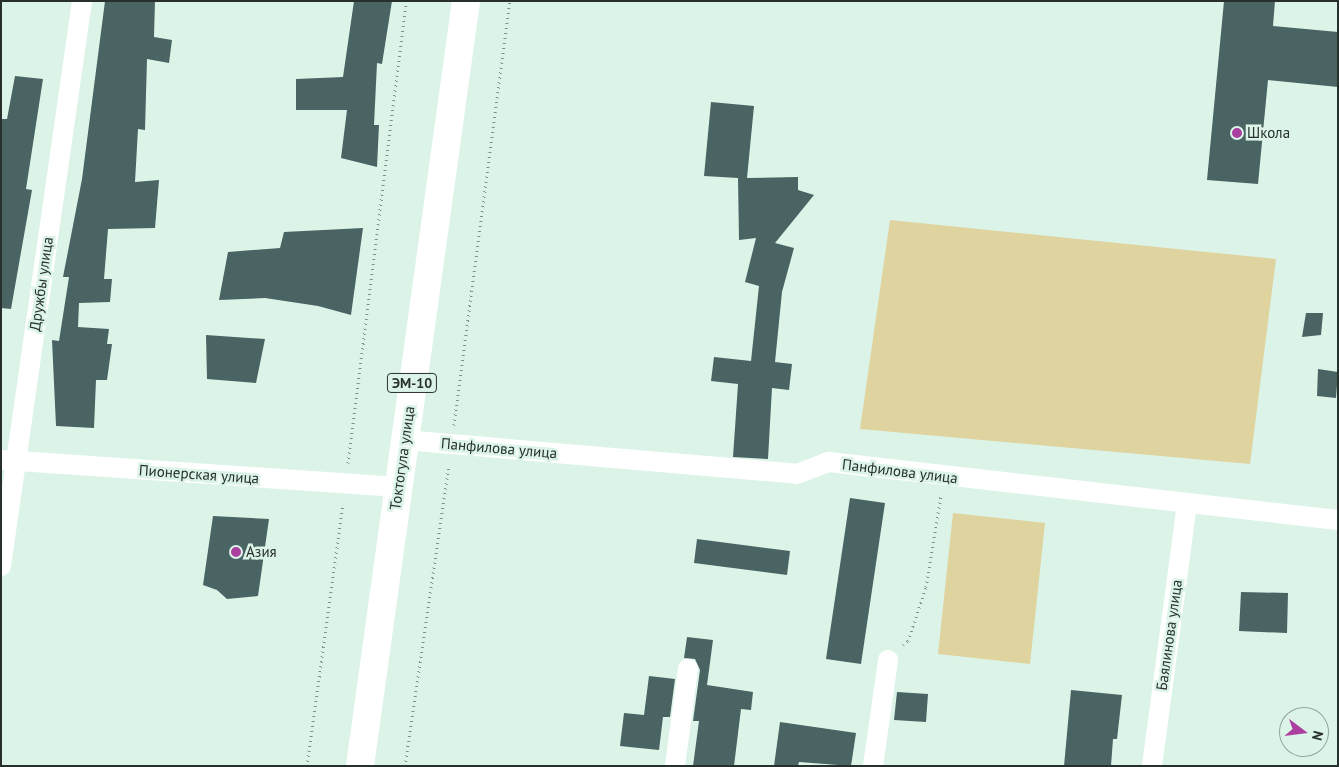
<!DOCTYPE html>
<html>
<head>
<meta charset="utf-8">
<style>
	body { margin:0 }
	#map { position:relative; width:1339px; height:767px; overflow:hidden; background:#dcf4e8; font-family:"PT Sans",sans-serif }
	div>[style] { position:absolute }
	.green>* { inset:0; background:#dfd3a0 }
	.building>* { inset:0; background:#4a6363 }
	.path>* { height:3px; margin-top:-1.5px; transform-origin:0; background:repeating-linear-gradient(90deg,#809189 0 1px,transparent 0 5px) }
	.street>* { height:20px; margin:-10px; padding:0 10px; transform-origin:10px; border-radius:10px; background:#fff }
	.highway>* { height:28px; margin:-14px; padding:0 14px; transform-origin:14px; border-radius:14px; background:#fff }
	.dots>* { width:14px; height:14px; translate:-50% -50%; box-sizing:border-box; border:2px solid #dcf4e8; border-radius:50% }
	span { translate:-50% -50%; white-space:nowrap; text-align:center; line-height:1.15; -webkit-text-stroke:5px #dcf4e8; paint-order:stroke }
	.shield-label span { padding:1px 4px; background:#dcf4e8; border:1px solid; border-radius:4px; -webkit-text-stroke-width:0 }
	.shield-label { font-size:14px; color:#27302c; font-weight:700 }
	.poi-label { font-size:15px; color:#27302c }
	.left { translate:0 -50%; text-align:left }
	.street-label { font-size:15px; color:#27302c }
	.frame { position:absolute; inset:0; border:2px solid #27302c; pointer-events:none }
	.north { position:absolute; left:1279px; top:707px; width:50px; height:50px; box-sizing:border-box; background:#dcf4e8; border:1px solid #94a69d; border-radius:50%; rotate:105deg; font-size:14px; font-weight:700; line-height:20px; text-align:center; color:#27302c }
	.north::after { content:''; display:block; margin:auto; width:18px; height:22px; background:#ab3f9f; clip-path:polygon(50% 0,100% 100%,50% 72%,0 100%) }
</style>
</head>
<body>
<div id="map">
	<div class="green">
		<div style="clip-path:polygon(890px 220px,1276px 259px,1250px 464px,860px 429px)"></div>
		<div style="clip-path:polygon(953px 513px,1045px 523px,1030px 664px,938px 654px)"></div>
	</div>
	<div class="building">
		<div style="clip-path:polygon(105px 1px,155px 1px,154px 37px,172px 40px,169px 63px,147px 59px,145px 130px,138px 129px,135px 182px,159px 180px,155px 228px,108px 229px,104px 279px,112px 279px,110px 302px,79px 303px,78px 327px,109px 329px,107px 344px,112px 344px,107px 380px,96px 380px,94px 428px,56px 426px,52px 340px,59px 341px,69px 277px,63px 277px,82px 179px)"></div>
		<div style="clip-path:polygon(354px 1px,392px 1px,382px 64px,377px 63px,374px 125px,379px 125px,377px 167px,341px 158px,347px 110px,296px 110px,296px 79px,343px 77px)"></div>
		<div style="clip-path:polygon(1224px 1px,1275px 1px,1273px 26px,1338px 32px,1338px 87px,1268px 80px,1258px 184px,1207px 180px)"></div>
		<div style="clip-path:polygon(15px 76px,43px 79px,26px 189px,32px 190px,11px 309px,1px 308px,1px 119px,7px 119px)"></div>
		<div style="clip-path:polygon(711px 102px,754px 106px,747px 178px,798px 177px,798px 190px,814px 195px,775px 243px,794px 248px,782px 292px,775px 362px,792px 364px,789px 390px,772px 388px,768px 459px,733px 457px,738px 384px,711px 381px,714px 357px,751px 361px,759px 286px,745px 282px,756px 238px,739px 240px,738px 178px,704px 176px)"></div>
		<div style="clip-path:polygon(363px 228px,351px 315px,318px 306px,265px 298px,219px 300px,228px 252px,280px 248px,284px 232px)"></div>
		<div style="clip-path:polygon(1306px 313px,1323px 313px,1321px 335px,1302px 337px)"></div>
		<div style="clip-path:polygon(206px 335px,265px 339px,256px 383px,207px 379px)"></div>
		<div style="clip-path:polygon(1318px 369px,1338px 372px,1336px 398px,1317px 396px)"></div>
		<div style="clip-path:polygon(850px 498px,885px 503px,861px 664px,826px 659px)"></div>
		<div style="clip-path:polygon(213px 516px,269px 519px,258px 596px,227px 599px,217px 590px,203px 585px)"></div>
		<div style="clip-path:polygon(697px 539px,790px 551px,787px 575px,694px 563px)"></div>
		<div style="clip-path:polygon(1241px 592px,1288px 593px,1287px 633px,1239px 631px)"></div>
		<div style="clip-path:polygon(687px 637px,713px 640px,707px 685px,753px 692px,751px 710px,741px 709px,734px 766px,693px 766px,699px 721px,693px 721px,700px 670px,695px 659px,684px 658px)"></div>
		<div style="clip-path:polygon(649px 676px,675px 679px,670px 717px,663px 717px,659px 750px,620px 746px,624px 713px,644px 715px)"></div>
		<div style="clip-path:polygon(1071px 690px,1122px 695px,1117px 739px,1113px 739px,1111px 766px,1064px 766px)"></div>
		<div style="clip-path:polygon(897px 692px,928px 694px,926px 722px,894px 720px)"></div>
		<div style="clip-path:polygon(780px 722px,856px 733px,851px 766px,799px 762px,798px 766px,774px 766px)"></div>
	</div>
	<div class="path">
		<div style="left:454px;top:425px;width:428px;rotate:-82.5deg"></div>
		<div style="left:348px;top:463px;width:466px;rotate:-82.8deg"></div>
		<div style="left:903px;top:645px;width:6px;rotate:-39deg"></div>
		<div style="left:908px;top:641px;width:57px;rotate:-71.6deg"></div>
		<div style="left:926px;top:587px;width:93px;rotate:-80.7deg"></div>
		<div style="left:307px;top:766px;width:264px;rotate:-82.2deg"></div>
		<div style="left:405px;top:766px;width:304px;rotate:-81.7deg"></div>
	</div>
	<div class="street">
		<div style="left:404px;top:440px;width:394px;rotate:4.9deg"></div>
		<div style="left:797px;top:474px;width:34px;rotate:-21deg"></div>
		<div style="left:829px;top:462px;width:512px;rotate:6.5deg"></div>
		<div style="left:3px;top:460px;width:396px;rotate:3.9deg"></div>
		<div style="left:1px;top:566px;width:571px;rotate:-81.84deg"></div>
		<div style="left:675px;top:766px;width:98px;rotate:-82.4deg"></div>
		<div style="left:873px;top:766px;width:107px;rotate:-81.9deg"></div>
		<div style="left:1152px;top:766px;width:265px;rotate:-82.4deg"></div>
	</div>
	<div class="highway">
		<div style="left:360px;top:766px;width:772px;rotate:-82.11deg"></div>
	</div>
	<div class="dots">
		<div style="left:1237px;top:133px;background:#ab3f9f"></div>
		<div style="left:236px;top:552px;background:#ab3f9f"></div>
	</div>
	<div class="shield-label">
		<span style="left:412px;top:383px">ЭМ-10</span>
	</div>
	<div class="poi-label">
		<span class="left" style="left:1247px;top:133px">Школа</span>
		<span class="left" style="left:246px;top:552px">Aзия</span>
	</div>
	<div class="street-label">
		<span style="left:41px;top:284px;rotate:-82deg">Дружбы улица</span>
		<span style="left:499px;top:448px;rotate:5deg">Панфилова улица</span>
		<span style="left:402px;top:458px;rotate:-82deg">Токтогула улица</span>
		<span style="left:900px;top:471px;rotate:7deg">Панфилова улица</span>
		<span style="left:199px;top:474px;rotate:4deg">Пионерская улица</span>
		<span style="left:1169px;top:635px;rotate:-82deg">Баялинова улица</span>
	</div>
	<div class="frame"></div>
	<div class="north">N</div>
</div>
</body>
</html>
